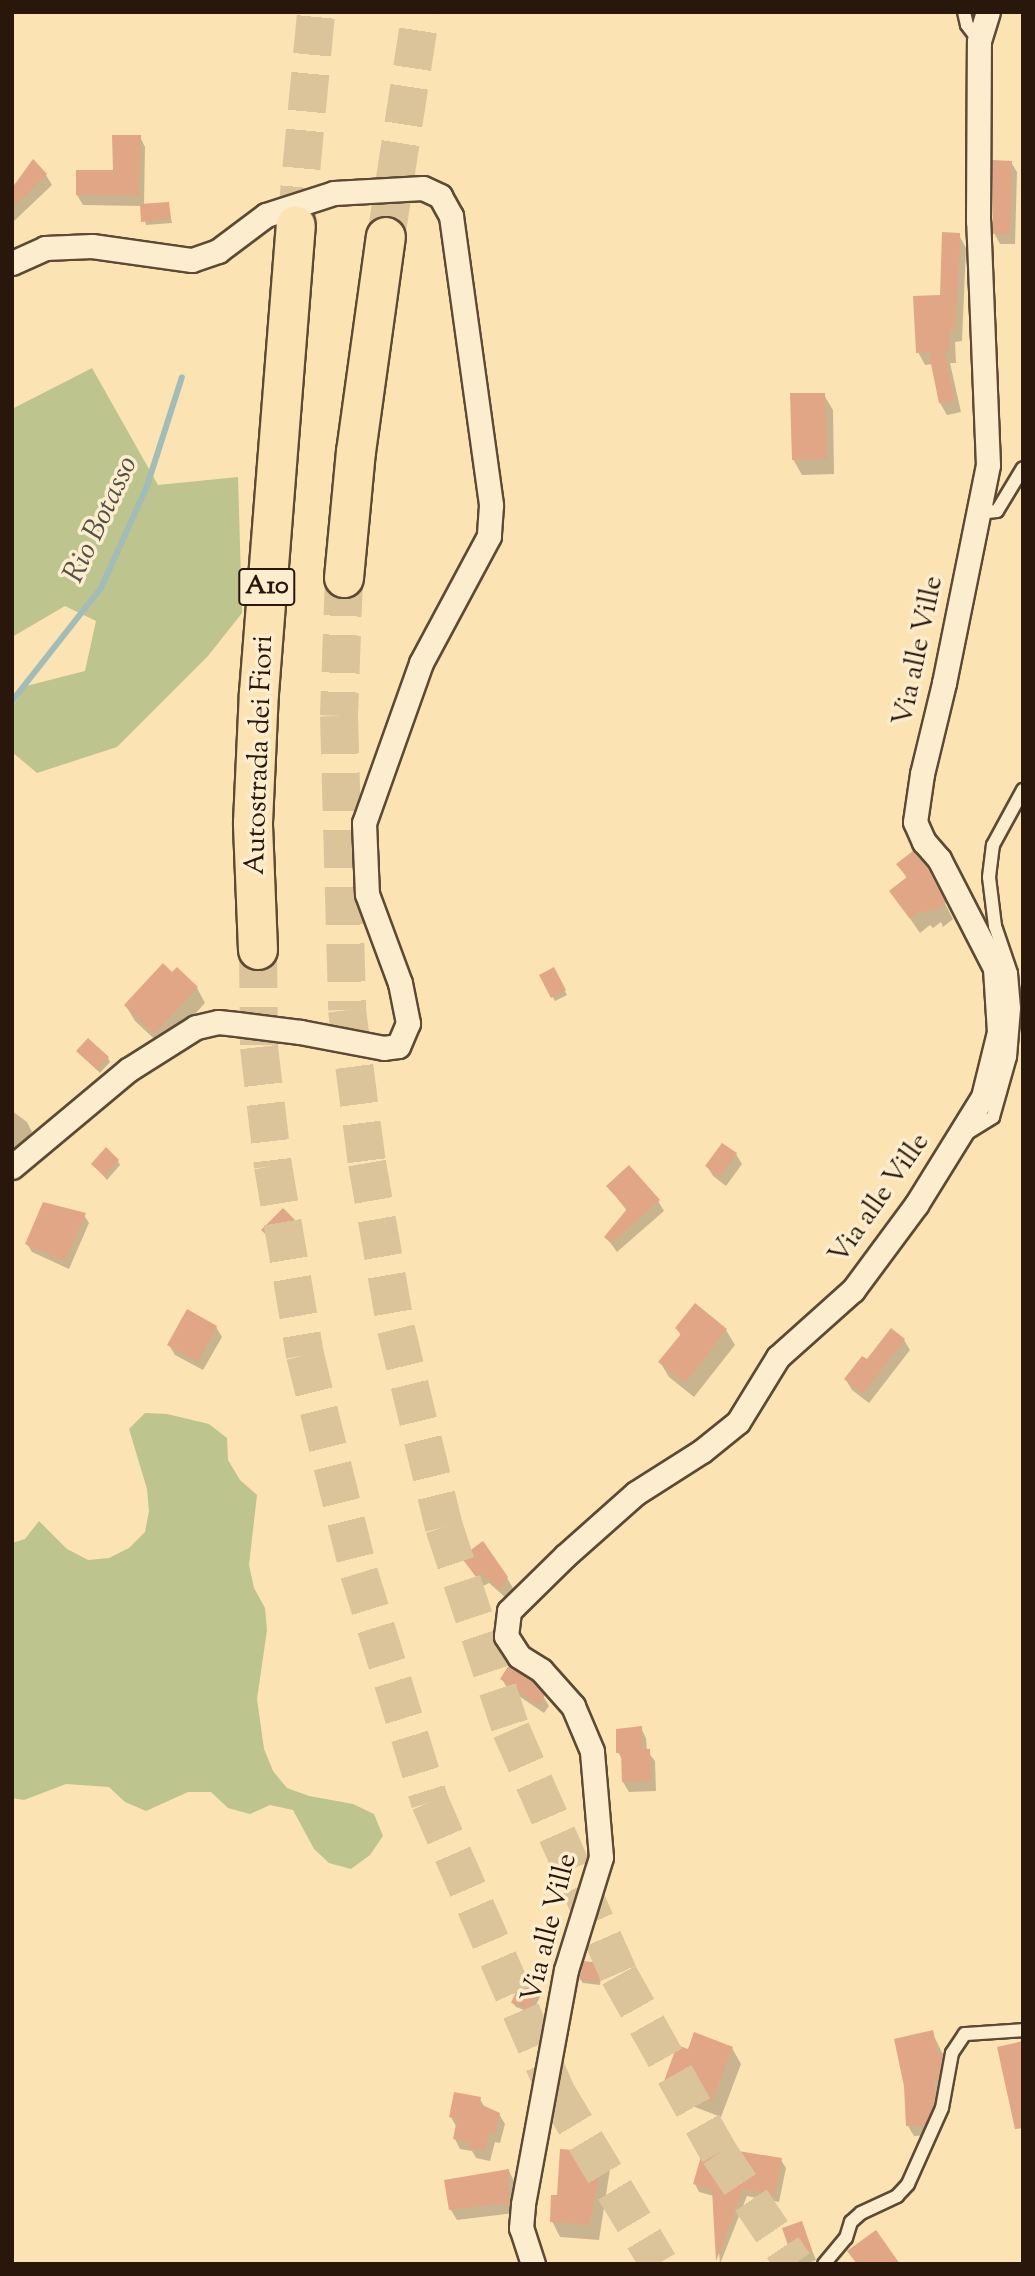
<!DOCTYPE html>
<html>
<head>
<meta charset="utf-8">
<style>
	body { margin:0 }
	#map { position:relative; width:1035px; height:2276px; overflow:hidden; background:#fbe3b4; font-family:"Sorts Mill Goudy",serif }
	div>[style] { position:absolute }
	.green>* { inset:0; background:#bec48d }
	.shadow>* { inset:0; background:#0003 }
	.stream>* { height:6px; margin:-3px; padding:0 3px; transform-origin:3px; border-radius:3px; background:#a2bcb7 }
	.building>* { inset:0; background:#e1a686 }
	.motorway-tunnel>* { height:38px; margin-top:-19px; transform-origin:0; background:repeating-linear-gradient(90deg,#dbc49a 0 38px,transparent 0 57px) }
	.roads { filter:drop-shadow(2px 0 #5d4a34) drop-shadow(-2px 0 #5d4a34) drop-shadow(0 2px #5d4a34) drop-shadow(0 -2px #5d4a34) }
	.service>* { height:12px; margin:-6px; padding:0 6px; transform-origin:6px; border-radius:6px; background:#fcedce }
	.minor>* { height:23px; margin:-11.5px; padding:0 11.5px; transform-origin:11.5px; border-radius:11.5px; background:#fcedce }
	.motorway>* { height:38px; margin:-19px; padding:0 19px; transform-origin:19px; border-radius:19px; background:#fbe3b4 }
	span { translate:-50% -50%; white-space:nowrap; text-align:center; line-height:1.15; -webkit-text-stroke:7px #fcedce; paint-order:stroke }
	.shield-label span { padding:2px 5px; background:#fcedce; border:2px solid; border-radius:5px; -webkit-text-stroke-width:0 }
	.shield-label { font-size:26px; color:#28170a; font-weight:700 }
	.street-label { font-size:28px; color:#28170a }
	.water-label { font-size:30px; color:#535147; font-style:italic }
	.frame { position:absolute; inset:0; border:14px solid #28170a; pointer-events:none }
</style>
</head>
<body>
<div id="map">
	<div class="green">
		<div style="clip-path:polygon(92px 368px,158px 485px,238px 477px,242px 613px,208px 656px,117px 747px,37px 773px,12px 752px,12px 707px,26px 686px,85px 671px,96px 621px,65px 606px,12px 637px,12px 409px)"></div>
		<div style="clip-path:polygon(145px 1413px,167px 1414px,209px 1424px,227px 1438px,228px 1460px,240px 1480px,257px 1495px,249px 1565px,254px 1588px,265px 1608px,267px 1630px,257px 1699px,264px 1749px,273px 1771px,287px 1788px,309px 1796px,353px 1804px,374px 1814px,383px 1836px,370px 1855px,351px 1869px,329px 1863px,314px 1849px,293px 1810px,270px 1805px,250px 1814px,228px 1808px,211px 1792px,188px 1792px,146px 1811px,125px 1802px,109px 1787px,66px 1784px,24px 1800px,12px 1798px,12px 1543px,25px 1539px,39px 1521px,67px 1549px,88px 1560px,109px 1558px,129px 1548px,145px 1532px,149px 1511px,147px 1489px,129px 1429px)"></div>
	</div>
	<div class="shadow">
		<div style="clip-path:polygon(140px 137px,145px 147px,144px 206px,168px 204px,172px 223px,146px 225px,142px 206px,83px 205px,77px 195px,114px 172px)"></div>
		<div style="clip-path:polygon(1011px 162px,1017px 172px,1015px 244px,1000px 244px,994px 233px)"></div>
		<div style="clip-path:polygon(46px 175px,52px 185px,12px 223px,12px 191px)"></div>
		<div style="clip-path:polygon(959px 235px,966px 248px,962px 341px,955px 342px,956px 363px,950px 363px,961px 412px,947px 415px,940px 403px,933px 364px,925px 365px,918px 352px,942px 297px)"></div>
		<div style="clip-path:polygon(824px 395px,833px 410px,834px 474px,802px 475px,793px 459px)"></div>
		<div style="clip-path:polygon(899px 864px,935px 884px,953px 919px,943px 927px,941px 922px,933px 928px,930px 925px,920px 933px,891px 891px,907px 879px)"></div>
		<div style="clip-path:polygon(553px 969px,567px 995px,555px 1001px,541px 976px)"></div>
		<div style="clip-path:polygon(173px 975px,197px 988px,205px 1003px,164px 1048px,135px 1021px,126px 1006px)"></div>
		<div style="clip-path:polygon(78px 1051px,108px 1058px,110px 1062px,100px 1073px)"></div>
		<div style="clip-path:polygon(12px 1111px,27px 1122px,32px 1132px,12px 1156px)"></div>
		<div style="clip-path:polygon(736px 1154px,742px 1164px,726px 1186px,713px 1176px,707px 1166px)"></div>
		<div style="clip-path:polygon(118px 1161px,120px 1165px,107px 1180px,93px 1164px)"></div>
		<div style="clip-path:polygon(608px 1186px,658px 1201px,664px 1211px,617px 1252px,606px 1237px,627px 1211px)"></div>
		<div style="clip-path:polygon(283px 1211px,300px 1231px,280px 1251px,264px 1231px)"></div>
		<div style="clip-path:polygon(84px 1215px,89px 1223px,69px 1269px,32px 1252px,27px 1244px)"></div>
		<div style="clip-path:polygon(216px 1327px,222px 1337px,203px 1370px,175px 1355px,169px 1345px)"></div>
		<div style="clip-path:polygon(677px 1328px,726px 1330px,735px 1345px,694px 1397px,669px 1377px,660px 1362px,681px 1336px)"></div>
		<div style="clip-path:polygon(904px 1340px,910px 1350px,869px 1403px,852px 1390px,846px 1380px,867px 1361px)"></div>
		<div style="clip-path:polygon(469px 1567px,507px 1578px,513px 1588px,506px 1598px,489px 1583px,483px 1586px)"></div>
		<div style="clip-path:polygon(502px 1679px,543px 1696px,549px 1706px,544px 1713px,507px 1688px)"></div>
		<div style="clip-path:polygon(641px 1728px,646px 1738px,647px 1751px,655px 1761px,656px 1791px,629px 1792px,623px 1782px,623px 1761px,618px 1752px)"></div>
		<div style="clip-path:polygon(599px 1964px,602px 1969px,600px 1985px,583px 1983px,580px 1979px)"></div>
		<div style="clip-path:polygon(521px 1985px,538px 1991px,541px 1995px,532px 2013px,516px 2007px,513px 2003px)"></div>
		<div style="clip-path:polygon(932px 2032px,948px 2065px,930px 2135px,914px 2136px,908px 2126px)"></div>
		<div style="clip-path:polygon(732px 2048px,741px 2064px,721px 2117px,674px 2099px,665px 2083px,689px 2051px)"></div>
		<div style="clip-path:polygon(480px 2099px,485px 2108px,499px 2114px,505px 2124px,500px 2143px,495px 2142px,490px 2161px,476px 2158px,472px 2151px,460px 2149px,455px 2139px,457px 2128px,451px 2117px)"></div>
		<div style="clip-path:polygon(601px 2154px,610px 2169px,599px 2240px,560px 2237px,552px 2221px,558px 2197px)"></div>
		<div style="clip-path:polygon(737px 2159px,781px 2160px,786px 2168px,779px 2202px,747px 2196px,720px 2264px,714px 2196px,699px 2192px,695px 2184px)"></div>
		<div style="clip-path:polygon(509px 2171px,514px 2181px,514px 2213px,457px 2220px,451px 2210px,446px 2182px)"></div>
		<div style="clip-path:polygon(801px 2223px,816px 2260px,805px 2264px,799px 2264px,794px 2256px)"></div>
	</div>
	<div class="stream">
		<div style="left:12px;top:701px;width:144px;rotate:-51.8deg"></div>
		<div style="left:101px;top:588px;width:112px;rotate:-65.7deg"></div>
		<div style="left:147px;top:486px;width:114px;rotate:-72.2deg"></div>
	</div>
	<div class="building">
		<div style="clip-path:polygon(112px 135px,141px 135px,139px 196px,76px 195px,76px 170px,113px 170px)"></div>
		<div style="clip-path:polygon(33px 159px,47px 174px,12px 208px,12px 188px)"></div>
		<div style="clip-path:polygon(992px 160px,1012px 161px,1010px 234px,993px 234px)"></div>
		<div style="clip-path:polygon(169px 202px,171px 219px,141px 222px,140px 204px)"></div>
		<div style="clip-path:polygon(942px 232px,960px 233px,960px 247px,955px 329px,949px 330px,950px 351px,944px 351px,955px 400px,939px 403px,929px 354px,941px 351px,916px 353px,913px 296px,940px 295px)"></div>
		<div style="clip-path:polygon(790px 393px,825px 393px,827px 459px,792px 460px)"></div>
		<div style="clip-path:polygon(913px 851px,927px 867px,946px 903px,933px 912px,931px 908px,923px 914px,920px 911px,910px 919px,889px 891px,907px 877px,896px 864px)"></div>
		<div style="clip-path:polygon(163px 963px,172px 972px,177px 967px,198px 987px,154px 1034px,124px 1005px)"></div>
		<div style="clip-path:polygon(554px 967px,566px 990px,551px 998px,539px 975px)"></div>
		<div style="clip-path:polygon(88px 1038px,109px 1057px,97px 1070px,76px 1051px)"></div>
		<div style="clip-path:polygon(722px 1143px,737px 1153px,720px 1177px,705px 1166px)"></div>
		<div style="clip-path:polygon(106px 1147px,119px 1160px,104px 1176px,91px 1164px)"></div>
		<div style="clip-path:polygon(629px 1165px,660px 1200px,611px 1243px,604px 1237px,627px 1209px,606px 1186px)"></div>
		<div style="clip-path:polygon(43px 1202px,86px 1213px,65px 1261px,25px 1244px)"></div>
		<div style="clip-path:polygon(283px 1208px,295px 1220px,274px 1242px,261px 1230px)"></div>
		<div style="clip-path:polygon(695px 1303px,727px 1329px,685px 1383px,658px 1362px,681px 1334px,675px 1328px)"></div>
		<div style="clip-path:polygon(187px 1309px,217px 1326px,198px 1362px,167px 1345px)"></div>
		<div style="clip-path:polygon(891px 1328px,905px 1339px,863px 1394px,844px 1379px,862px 1356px,867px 1359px)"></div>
		<div style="clip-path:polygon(483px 1541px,508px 1577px,500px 1590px,482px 1574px,477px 1578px,461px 1557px)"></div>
		<div style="clip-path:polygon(509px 1665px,532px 1681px,545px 1695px,538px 1705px,500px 1679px)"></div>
		<div style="clip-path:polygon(642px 1726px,642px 1749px,650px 1749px,651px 1781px,622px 1782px,621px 1753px,616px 1753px,616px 1729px)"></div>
		<div style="clip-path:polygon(584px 1961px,600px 1963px,598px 1982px,579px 1979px)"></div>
		<div style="clip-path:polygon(520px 1983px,539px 1989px,530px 2009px,511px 2003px)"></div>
		<div style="clip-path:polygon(933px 2030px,938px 2054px,943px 2053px,938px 2080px,935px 2080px,934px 2105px,925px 2125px,906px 2126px,904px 2086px,894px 2039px)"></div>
		<div style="clip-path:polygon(694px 2032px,733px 2047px,712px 2102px,663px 2084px,677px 2045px,688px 2049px)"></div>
		<div style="clip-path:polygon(1023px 2041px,1023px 2128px,1015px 2129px,997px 2047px)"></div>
		<div style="clip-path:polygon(454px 2092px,481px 2097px,480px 2104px,500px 2113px,495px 2134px,489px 2132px,485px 2151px,468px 2148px,469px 2143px,453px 2139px,457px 2119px,449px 2117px)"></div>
		<div style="clip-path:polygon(704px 2146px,736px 2156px,738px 2151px,782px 2158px,775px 2195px,743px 2189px,716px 2261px,712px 2190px,693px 2184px)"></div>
		<div style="clip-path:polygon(560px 2149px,603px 2152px,590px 2225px,550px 2222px,551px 2195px,557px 2195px)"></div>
		<div style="clip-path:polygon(509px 2169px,509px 2203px,449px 2210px,444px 2180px)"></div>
		<div style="clip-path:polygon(802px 2221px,812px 2250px,792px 2257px,782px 2228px)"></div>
		<div style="clip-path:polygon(876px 2230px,900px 2264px,857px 2264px,847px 2251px)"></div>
	</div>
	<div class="motorway-tunnel">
		<div style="left:296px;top:225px;width:214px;rotate:-84.6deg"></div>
		<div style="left:386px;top:237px;width:228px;rotate:-81.2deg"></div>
		<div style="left:344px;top:578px;width:138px;rotate:92.1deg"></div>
		<div style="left:339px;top:716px;width:294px;rotate:88.4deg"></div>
		<div style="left:347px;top:1010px;width:154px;rotate:82.6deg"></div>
		<div style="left:367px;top:1163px;width:169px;rotate:80.1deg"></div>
		<div style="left:396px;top:1329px;width:204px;rotate:76.4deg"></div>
		<div style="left:444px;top:1527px;width:214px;rotate:71.7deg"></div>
		<div style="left:511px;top:1730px;width:268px;rotate:66.2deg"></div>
		<div style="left:619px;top:1975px;width:204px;rotate:60.7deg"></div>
		<div style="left:719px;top:2153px;width:134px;rotate:56deg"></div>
		<div style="left:258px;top:950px;width:97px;rotate:89.4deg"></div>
		<div style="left:259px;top:1047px;width:120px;rotate:83.3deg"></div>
		<div style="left:273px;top:1166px;width:192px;rotate:80.4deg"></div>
		<div style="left:305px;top:1355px;width:225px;rotate:76.1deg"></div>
		<div style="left:359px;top:1573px;width:240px;rotate:72.8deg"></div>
		<div style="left:430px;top:1802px;width:316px;rotate:66.5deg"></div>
		<div style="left:556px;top:2092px;width:200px;rotate:59.1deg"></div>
	</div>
	<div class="roads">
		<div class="service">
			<div style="left:964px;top:12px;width:13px;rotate:77deg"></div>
			<div style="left:967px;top:25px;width:20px;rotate:53deg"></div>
			<div style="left:978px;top:513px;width:19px;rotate:-6deg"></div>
			<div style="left:997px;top:511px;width:50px;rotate:-58.8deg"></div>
			<div style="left:966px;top:1134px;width:32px;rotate:-32deg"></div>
			<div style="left:993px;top:1117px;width:62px;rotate:-74.2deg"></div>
			<div style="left:1010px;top:1057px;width:49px;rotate:-85.3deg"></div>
			<div style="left:1014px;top:1008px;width:35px;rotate:-95deg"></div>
			<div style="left:1011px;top:973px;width:50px;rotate:-108.8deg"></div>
			<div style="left:995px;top:926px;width:49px;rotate:-97deg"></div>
			<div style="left:989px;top:877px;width:32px;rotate:-83deg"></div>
			<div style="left:993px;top:845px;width:63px;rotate:-61.4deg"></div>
			<div style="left:824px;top:2264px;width:34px;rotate:-50deg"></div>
			<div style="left:846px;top:2238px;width:17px;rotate:-73deg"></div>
			<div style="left:851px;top:2222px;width:13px;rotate:-42deg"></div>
			<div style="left:861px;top:2213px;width:40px;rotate:-25deg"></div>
			<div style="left:897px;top:2196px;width:16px;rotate:-47deg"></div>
			<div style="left:908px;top:2184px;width:83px;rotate:-65.9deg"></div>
			<div style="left:942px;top:2108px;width:56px;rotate:-79.7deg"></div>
			<div style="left:952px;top:2053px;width:23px;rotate:-56deg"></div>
			<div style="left:965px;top:2034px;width:58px;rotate:-3.9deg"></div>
		</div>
		<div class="minor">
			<div style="left:12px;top:263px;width:36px;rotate:-24deg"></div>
			<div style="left:45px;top:248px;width:47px;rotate:-2.4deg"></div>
			<div style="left:92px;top:246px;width:101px;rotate:8deg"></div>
			<div style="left:192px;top:260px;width:28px;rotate:-19deg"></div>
			<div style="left:218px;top:251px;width:60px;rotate:-36.9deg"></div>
			<div style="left:266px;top:215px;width:71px;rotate:-17.9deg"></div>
			<div style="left:334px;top:193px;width:89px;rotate:-3.2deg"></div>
			<div style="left:423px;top:188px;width:19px;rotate:25deg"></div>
			<div style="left:440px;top:196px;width:23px;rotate:61deg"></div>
			<div style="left:451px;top:216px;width:292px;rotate:82.1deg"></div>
			<div style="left:491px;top:505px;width:31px;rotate:94deg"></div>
			<div style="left:489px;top:536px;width:144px;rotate:118.2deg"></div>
			<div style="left:421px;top:663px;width:170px;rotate:109.6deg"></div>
			<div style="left:364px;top:823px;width:71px;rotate:87.6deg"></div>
			<div style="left:367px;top:894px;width:95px;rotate:69.7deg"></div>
			<div style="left:400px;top:983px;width:41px;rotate:78.7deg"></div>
			<div style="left:408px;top:1023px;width:25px;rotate:113deg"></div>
			<div style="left:398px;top:1046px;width:14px;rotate:172deg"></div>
			<div style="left:384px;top:1048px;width:86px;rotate:-169.2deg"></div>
			<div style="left:300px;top:1032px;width:64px;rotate:-172.8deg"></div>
			<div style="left:237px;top:1024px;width:19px;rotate:-174deg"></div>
			<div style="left:218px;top:1022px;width:23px;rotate:167deg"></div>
			<div style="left:196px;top:1027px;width:80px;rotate:147.7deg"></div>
			<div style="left:128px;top:1070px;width:151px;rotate:140.1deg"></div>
			<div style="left:533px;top:2264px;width:38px;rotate:-108deg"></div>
			<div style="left:521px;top:2228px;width:24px;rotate:-85deg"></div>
			<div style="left:523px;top:2204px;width:238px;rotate:-79.6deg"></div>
			<div style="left:566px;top:1970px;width:118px;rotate:-72.8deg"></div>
			<div style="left:601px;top:1857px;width:106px;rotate:-94.9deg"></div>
			<div style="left:592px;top:1751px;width:49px;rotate:-112.9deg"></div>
			<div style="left:573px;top:1706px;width:48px;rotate:-131.6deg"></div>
			<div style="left:541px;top:1670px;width:26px;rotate:-148deg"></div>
			<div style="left:519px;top:1656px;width:24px;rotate:-123deg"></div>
			<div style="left:506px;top:1636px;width:25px;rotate:-83deg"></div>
			<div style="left:509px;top:1611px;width:78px;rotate:-44.5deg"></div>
			<div style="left:565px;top:1556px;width:95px;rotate:-41.6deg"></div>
			<div style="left:636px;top:1493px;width:78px;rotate:-32.5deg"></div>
			<div style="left:702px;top:1451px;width:46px;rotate:-38.9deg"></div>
			<div style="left:738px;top:1422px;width:76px;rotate:-58.4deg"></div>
			<div style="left:778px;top:1357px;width:101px;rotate:-41.8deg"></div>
			<div style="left:853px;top:1290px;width:106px;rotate:-53.5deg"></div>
			<div style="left:916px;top:1205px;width:127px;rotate:-58.2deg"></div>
			<div style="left:983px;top:1097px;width:67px;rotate:-76.2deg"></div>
			<div style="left:999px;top:1032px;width:64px;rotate:-93.6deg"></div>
			<div style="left:995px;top:968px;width:123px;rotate:-117.2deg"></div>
			<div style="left:939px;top:859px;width:23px;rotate:-131deg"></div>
			<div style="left:924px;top:842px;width:22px;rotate:-114deg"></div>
			<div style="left:915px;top:822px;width:49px;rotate:-81.7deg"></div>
			<div style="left:922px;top:774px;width:94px;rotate:-76.4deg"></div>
			<div style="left:944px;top:683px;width:222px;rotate:-78.6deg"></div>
			<div style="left:988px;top:465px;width:244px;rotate:-92.3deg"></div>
			<div style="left:978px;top:221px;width:180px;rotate:-89.7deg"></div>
			<div style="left:979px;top:41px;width:30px;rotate:-73deg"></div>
		</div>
		<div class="motorway">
			<div style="left:344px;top:578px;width:127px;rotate:-84.6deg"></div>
			<div style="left:356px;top:452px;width:217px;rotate:-82.1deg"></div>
			<div style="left:258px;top:950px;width:127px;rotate:-92.3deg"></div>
			<div style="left:253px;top:823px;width:130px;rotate:-87.4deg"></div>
			<div style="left:259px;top:693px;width:469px;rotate:-85.5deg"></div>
		</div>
	</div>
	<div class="shield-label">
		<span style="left:267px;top:587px">A10</span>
	</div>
	<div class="street-label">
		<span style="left:919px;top:651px;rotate:-78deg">Via alle Ville</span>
		<span style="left:260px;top:755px;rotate:-88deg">Autostrada dei Fiori</span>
		<span style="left:880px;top:1199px;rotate:-55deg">Via alle Ville</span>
		<span style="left:550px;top:1928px;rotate:-76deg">Via alle Ville</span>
	</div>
	<div class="water-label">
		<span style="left:102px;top:520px;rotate:-65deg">Rio Botasso</span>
	</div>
	<div class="frame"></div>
</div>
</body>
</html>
